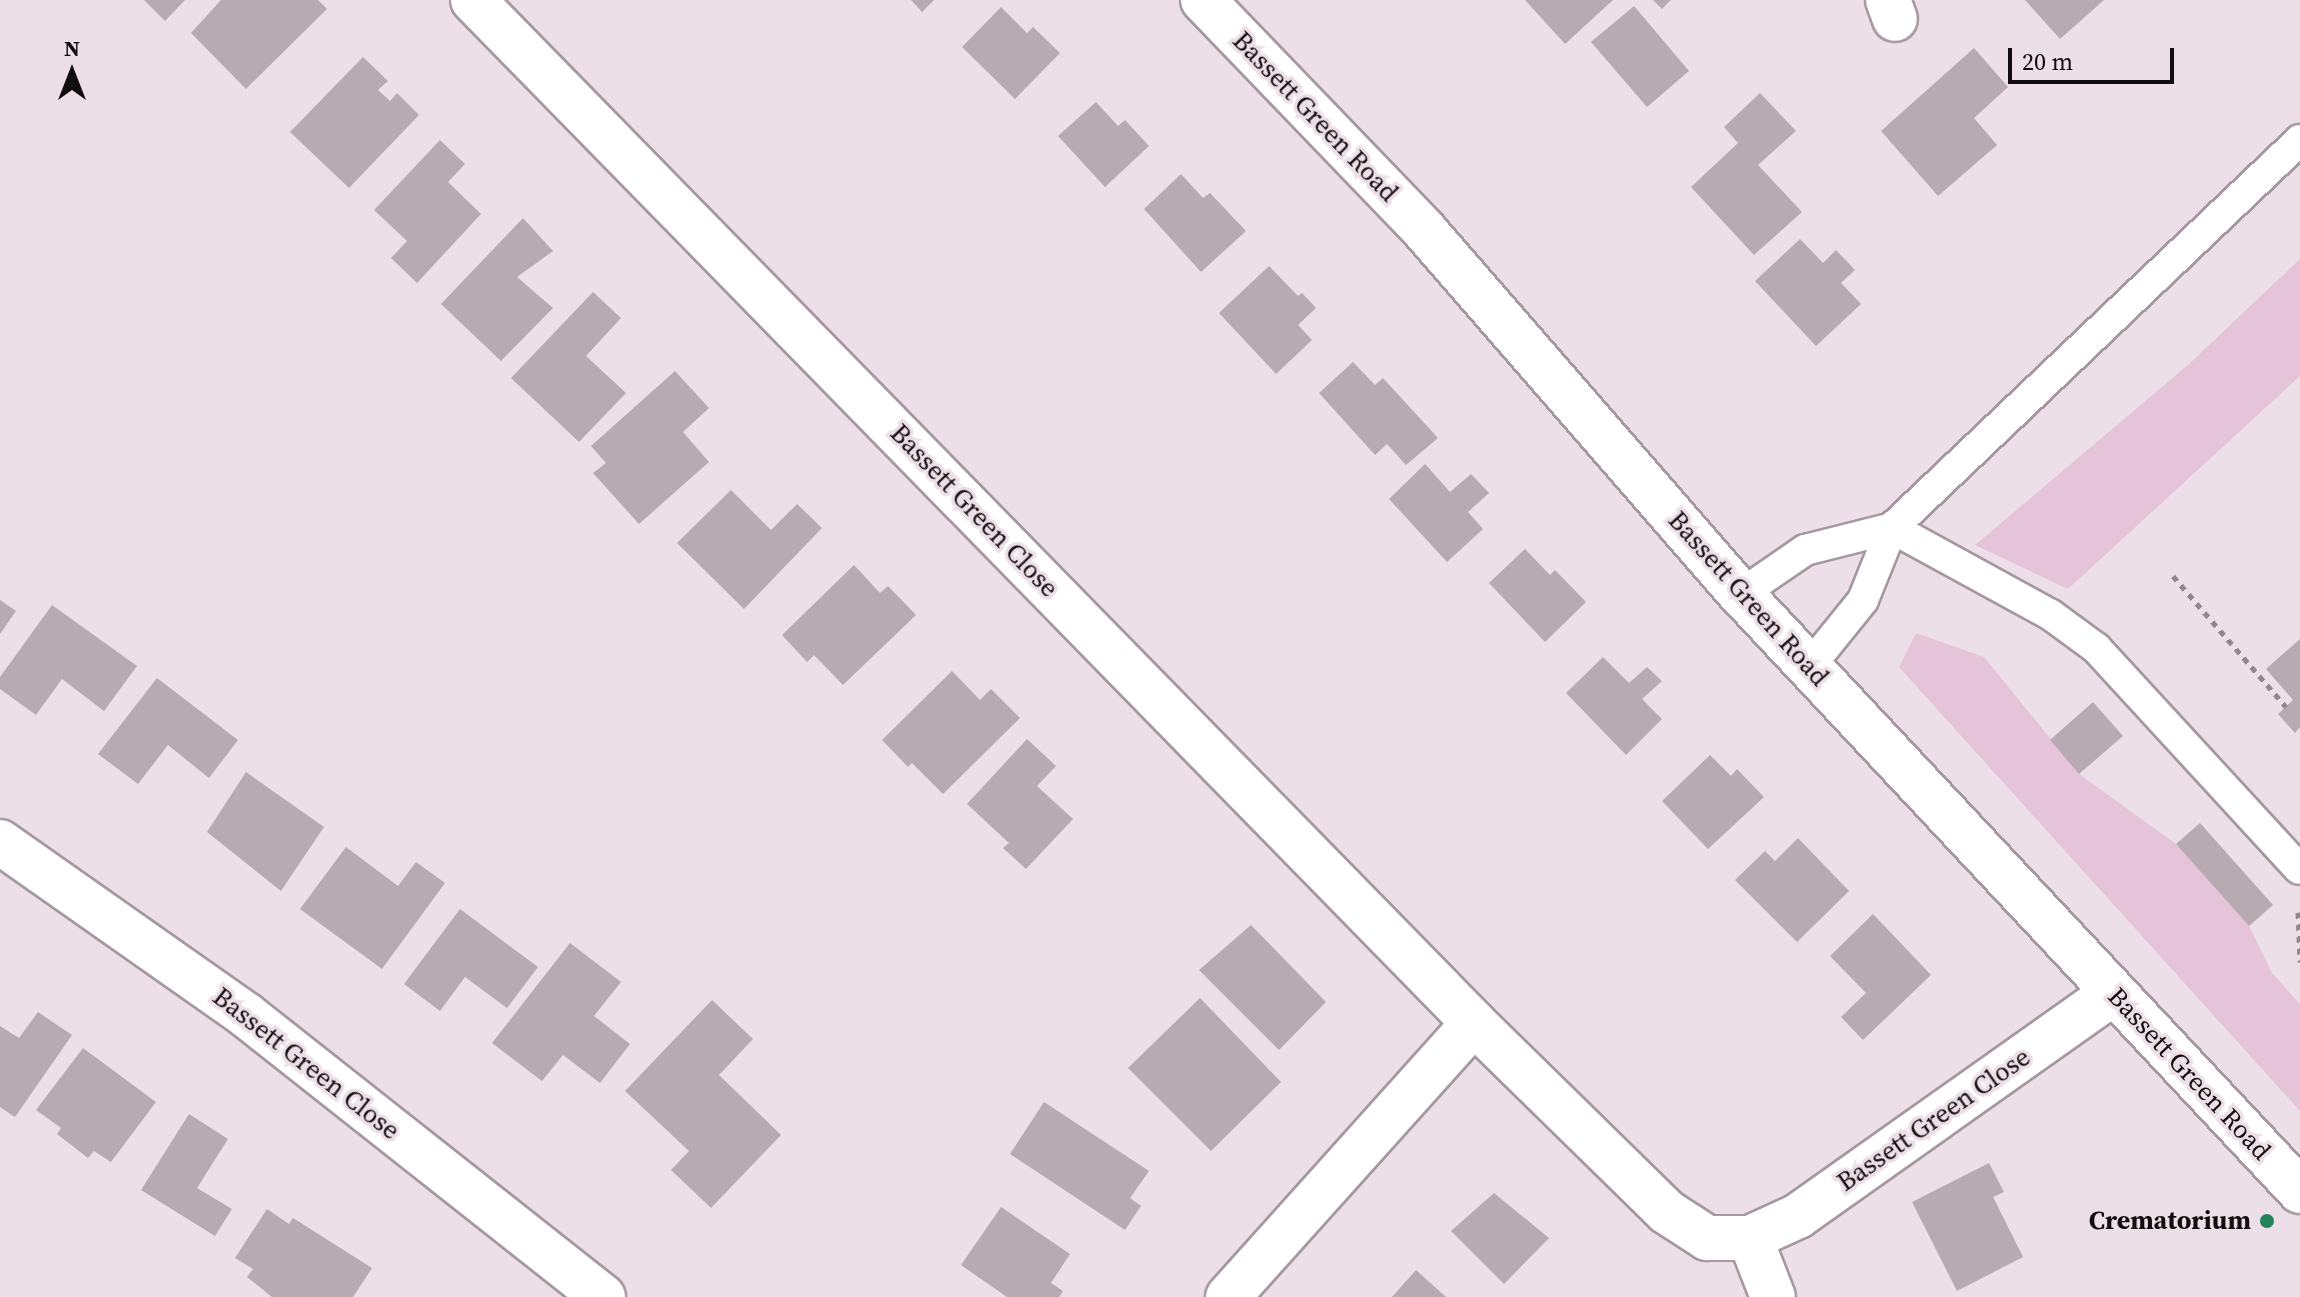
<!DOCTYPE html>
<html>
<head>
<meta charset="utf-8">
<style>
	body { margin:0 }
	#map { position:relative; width:2300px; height:1297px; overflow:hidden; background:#eddfe7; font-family:"Source Serif 4",serif }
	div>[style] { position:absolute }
	.green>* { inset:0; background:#e5c3d8 }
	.building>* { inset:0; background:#b7aab1 }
	.path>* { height:5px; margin-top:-2.5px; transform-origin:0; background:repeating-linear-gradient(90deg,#91878d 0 6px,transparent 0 12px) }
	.roads { filter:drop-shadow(2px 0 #a598a0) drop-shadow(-2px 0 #a598a0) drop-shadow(0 2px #a598a0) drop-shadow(0 -2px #a598a0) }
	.service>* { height:30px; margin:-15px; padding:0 15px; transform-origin:15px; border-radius:15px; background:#fff }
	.minor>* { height:44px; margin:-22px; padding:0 22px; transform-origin:22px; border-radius:22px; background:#fff }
	.primary>* { height:44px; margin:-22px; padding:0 22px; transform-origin:22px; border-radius:22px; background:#fff }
	.dots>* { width:22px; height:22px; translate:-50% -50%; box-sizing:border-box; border:4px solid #eddfe7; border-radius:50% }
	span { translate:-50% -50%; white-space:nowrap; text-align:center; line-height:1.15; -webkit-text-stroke:7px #eddfe7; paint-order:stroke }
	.street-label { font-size:26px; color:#120d10 }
	.poi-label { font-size:26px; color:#120d10; font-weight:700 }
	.right { translate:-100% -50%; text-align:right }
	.north { position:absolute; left:32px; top:32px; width:80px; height:80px; -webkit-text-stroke:6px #eddfe7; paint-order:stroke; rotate:0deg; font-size:22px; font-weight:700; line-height:32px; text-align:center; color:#120d10 }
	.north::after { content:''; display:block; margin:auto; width:28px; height:36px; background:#120d10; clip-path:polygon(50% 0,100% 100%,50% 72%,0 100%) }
	.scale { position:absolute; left:2008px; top:48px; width:166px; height:36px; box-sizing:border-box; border:4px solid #120d10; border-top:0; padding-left:10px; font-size:24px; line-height:28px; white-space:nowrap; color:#120d10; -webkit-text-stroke:6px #eddfe7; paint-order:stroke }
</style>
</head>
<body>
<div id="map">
	<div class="green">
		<div style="clip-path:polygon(2300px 259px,2300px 376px,2068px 589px,1975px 545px,2188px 365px)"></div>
		<div style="clip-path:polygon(1916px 633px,1984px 657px,2079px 774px,2176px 844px,2249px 926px,2272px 973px,2300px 1004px,2300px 1111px,1899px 667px)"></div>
	</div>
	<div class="building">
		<div style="clip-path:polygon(144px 0,185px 0,165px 21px)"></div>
		<div style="clip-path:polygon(221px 0,318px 0,327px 9px,246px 89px,191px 33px)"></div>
		<div style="clip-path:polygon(911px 0,934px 0,922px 12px)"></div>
		<div style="clip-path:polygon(1525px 0,1613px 0,1565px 44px)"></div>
		<div style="clip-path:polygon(1653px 0,1671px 0,1662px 9px)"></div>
		<div style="clip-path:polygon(2025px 0,2104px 0,2060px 39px)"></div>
		<div style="clip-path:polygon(1634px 6px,1689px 71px,1647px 107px,1591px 42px)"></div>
		<div style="clip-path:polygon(1001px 7px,1027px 33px,1033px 27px,1060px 53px,1015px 99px,962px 47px)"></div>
		<div style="clip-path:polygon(1974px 48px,2008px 87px,1974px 118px,1997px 145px,1938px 196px,1881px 131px)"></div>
		<div style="clip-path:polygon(363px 57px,388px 81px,378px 90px,390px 101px,397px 93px,419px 115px,349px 188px,290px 132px)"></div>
		<div style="clip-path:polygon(1760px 93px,1796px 131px,1758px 165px,1802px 212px,1754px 255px,1691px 187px,1738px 143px,1724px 127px)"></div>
		<div style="clip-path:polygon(1096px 102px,1118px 126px,1125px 120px,1149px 146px,1105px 187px,1058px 136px)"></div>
		<div style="clip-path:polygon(440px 140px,465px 164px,448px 182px,481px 214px,417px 283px,391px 258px,407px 241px,374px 210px)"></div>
		<div style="clip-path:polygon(1181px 174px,1203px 198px,1210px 193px,1246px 231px,1201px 272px,1144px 209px)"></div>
		<div style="clip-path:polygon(523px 218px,553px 251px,517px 277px,553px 308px,501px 361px,441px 304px)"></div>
		<div style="clip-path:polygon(1800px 239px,1823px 263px,1836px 250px,1855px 270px,1841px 283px,1861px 304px,1816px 346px,1755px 281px)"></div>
		<div style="clip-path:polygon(1269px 266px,1298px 296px,1302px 293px,1316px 308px,1298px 325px,1312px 340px,1276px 374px,1219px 313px)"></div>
		<div style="clip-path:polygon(593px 292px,621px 318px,586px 356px,626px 393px,579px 442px,511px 378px)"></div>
		<div style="clip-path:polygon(1353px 362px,1375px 385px,1383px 378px,1438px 438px,1406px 465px,1387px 444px,1375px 455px,1319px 393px)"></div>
		<div style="clip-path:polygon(675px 371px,709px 408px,683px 432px,709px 462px,639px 524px,593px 473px,606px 463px,591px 446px)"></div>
		<div style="clip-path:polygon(1425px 464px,1450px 492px,1471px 474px,1489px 493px,1468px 512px,1483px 529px,1447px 562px,1389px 499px)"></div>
		<div style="clip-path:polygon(731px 490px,771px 530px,797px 504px,822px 528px,744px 609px,677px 543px)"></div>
		<div style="clip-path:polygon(1525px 549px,1550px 575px,1555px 570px,1586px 602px,1545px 642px,1489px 583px)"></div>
		<div style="clip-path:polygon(854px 565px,880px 593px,888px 586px,916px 615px,843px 685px,814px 655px,807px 662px,782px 635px)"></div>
		<div style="clip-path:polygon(0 600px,16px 611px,0 634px)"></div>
		<div style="clip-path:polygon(52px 605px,137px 666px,104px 711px,62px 679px,36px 715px,0 689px,0 677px)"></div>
		<div style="clip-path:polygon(2300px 639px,2300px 727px,2295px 733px,2278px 714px,2293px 700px,2266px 669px)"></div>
		<div style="clip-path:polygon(1603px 657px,1629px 683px,1647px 667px,1662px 681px,1642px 699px,1662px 719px,1626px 755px,1566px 693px)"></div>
		<div style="clip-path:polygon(952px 671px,980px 700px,991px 689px,1020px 718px,943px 794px,912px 763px,908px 767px,882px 740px)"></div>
		<div style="clip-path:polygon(157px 678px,238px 740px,209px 778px,168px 745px,138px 784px,98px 754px)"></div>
		<div style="clip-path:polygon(2093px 702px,2123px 736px,2079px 774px,2050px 740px)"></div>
		<div style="clip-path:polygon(1027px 739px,1056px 766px,1037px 786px,1073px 819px,1026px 869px,1003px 848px,1009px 843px,967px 804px)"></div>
		<div style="clip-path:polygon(1710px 755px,1731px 776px,1737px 769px,1764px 797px,1708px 849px,1662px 801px)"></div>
		<div style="clip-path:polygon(246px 772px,324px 827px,281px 891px,207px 832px)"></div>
		<div style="clip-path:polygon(2200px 823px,2273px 905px,2249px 926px,2176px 844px)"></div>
		<div style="clip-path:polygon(1798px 838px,1849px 891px,1797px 942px,1735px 880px,1765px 851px,1775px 861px)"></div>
		<div style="clip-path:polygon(346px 847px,398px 886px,416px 862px,445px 883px,382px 969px,300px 909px)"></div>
		<div style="clip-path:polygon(460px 909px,538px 967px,507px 1008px,465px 977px,440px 1011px,404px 984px)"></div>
		<div style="clip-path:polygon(1873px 914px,1931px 975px,1863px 1040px,1841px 1017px,1866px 993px,1830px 956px)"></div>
		<div style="clip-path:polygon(1251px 925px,1326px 1002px,1279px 1050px,1199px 970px)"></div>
		<div style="clip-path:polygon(570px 943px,621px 982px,594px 1016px,630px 1044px,600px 1083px,563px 1055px,542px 1081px,492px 1043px)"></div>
		<div style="clip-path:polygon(1200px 998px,1281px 1082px,1211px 1151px,1128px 1068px)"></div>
		<div style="clip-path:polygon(712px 1000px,753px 1039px,719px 1075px,781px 1135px,711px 1208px,671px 1170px,689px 1151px,625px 1091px)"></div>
		<div style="clip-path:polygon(38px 1012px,72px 1035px,15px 1117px,0 1107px,0 1026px,19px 1038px)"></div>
		<div style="clip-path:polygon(83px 1048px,156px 1102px,111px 1162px,94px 1151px,88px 1158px,57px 1134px,61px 1128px,36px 1110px)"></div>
		<div style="clip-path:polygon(1044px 1102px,1149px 1171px,1130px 1198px,1141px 1206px,1125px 1230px,1010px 1154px)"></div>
		<div style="clip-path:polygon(189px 1114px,228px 1139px,197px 1188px,232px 1209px,215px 1236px,141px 1190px)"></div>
		<div style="clip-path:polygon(1989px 1163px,2004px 1192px,1993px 1197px,2023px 1257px,1957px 1291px,1912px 1202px)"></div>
		<div style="clip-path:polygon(1494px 1193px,1549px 1238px,1504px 1284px,1451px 1231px)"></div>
		<div style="clip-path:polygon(1001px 1207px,1070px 1254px,1051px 1283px,1063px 1291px,1059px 1297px,1007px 1297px,961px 1265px)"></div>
		<div style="clip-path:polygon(267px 1209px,289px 1224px,293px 1218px,372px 1268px,353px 1297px,272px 1297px,247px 1277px,253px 1269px,235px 1258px)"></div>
		<div style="clip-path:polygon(1416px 1270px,1446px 1297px,1392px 1297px)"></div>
	</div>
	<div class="path">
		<div style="left:2173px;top:576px;width:173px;rotate:49.2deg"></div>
		<div style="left:2298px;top:912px;width:50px;rotate:87.7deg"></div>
	</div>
	<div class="roads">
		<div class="service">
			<div style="left:1741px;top:594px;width:78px;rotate:-34.5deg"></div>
			<div style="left:1805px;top:550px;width:90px;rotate:-14.2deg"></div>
			<div style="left:1892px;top:528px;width:181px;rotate:28.7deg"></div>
			<div style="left:2051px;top:615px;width:56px;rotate:36.3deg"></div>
			<div style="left:2096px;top:648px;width:300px;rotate:47.4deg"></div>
			<div style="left:1809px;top:667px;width:86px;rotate:-51.1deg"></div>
			<div style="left:1863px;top:600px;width:78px;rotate:-68.1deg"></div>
			<div style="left:1892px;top:528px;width:563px;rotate:-43.56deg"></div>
		</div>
		<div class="minor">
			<div style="left:473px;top:0;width:1431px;rotate:45.62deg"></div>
			<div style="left:1474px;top:1023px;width:270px;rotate:44.4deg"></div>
			<div style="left:1667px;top:1212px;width:48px;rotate:33deg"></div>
			<div style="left:1707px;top:1238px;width:43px"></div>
			<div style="left:1750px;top:1238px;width:53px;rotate:-24.6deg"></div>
			<div style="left:1798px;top:1216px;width:386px;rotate:-35.3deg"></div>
			<div style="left:1888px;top:0;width:20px;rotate:70deg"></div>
			<div style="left:0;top:842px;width:301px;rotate:35.1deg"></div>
			<div style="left:246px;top:1015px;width:455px;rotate:38.3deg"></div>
			<div style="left:1750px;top:1238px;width:63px;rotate:68.7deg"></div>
			<div style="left:1228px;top:1297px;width:368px;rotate:-48.1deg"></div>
		</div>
		<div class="primary">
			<div style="left:1203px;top:0;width:320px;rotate:46.1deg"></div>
			<div style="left:1425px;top:231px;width:481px;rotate:49deg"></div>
			<div style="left:1741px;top:594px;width:818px;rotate:46.88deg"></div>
		</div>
	</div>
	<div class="dots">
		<div style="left:2267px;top:1221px;background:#23835b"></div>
	</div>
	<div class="street-label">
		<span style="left:1315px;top:117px;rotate:46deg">Bassett Green Road</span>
		<span style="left:974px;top:511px;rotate:46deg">Bassett Green Close</span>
		<span style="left:1748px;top:599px;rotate:48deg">Bassett Green Road</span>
		<span style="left:306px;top:1064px;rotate:38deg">Bassett Green Close</span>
		<span style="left:2189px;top:1074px;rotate:47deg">Bassett Green Road</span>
		<span style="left:1934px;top:1120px;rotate:-35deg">Bassett Green Close</span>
	</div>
	<div class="poi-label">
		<span class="right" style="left:2251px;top:1221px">Crematorium</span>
	</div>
	<div class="north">N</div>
	<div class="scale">20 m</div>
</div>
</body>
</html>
